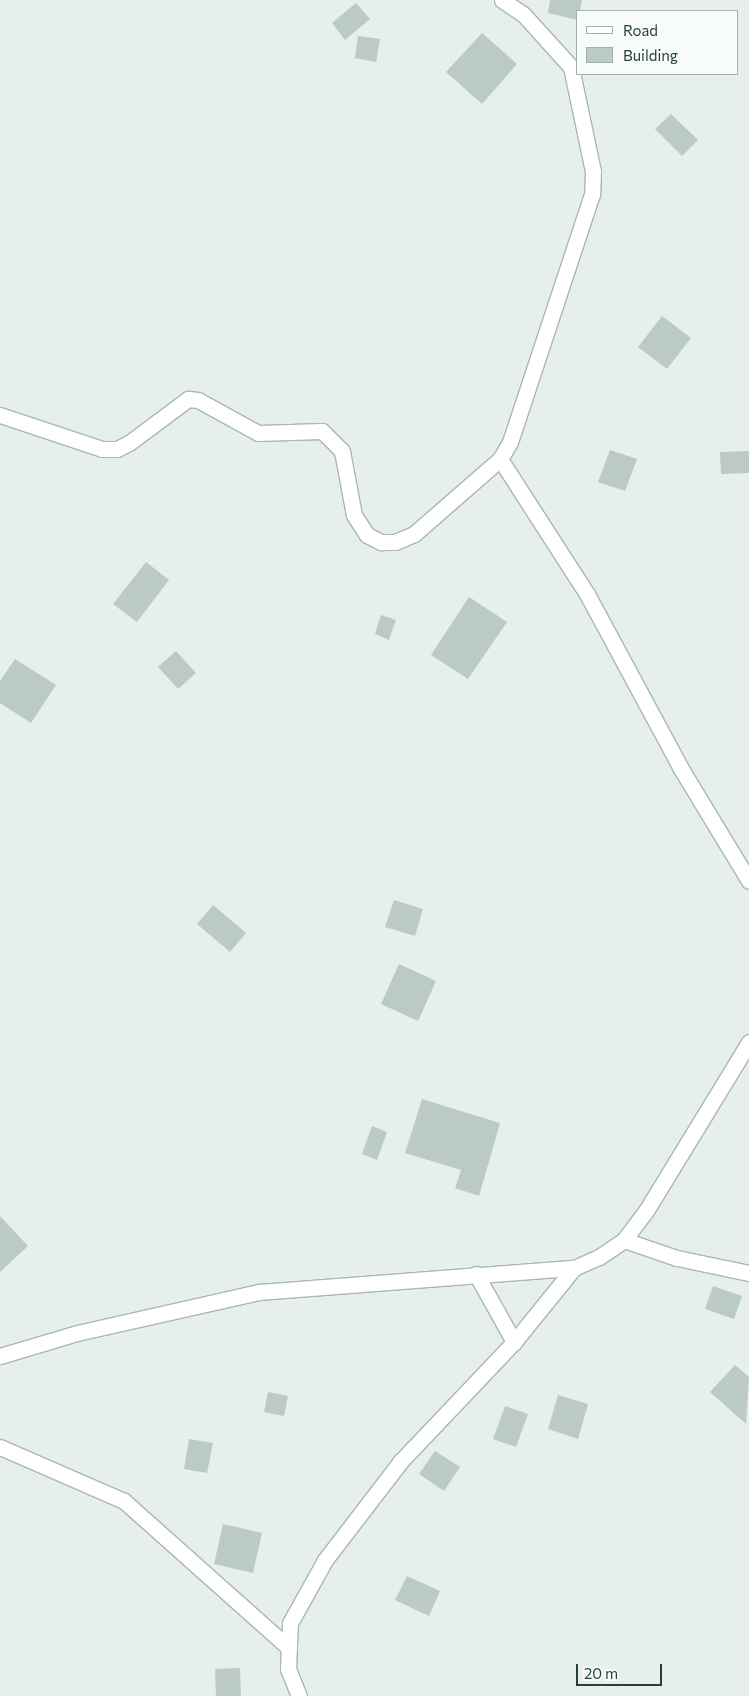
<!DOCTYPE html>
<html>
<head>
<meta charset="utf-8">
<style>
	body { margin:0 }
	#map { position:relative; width:749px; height:1696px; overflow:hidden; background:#e6efeb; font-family:Commissioner,sans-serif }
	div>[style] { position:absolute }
	.building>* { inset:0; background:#bbcac4 }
	.roads { filter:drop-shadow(1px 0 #a8b8b2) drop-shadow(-1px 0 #a8b8b2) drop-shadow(0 1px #a8b8b2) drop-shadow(0 -1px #a8b8b2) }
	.minor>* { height:15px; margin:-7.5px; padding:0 7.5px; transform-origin:7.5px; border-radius:7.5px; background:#fff }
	span { translate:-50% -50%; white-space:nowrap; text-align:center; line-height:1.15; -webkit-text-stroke:4px #f7fbf9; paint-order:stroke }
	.legend { position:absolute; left:576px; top:10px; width:162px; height:65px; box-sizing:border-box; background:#f7fbf9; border:1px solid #a3b1ad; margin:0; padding:6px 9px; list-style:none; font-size:15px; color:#24423a }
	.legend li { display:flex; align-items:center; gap:10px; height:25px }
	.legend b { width:25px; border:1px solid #a3b1ad }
	.scale { position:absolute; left:576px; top:1664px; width:86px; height:22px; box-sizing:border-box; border:2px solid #24423a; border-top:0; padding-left:6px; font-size:15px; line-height:18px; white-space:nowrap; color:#24423a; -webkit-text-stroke:4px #f7fbf9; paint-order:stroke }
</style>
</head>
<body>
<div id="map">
	<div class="building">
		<div style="clip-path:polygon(550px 0,582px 0,578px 20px,548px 13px)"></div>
		<div style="clip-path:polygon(356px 3px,370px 19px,345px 40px,332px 23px)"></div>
		<div style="clip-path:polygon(482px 33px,517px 64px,482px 104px,446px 72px)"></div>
		<div style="clip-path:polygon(358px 36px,380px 39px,376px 62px,355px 58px)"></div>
		<div style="clip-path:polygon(671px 114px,698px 140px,682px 156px,655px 129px)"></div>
		<div style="clip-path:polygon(662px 316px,691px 338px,667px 369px,638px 347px)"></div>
		<div style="clip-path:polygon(610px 450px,637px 459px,625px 491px,598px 482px)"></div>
		<div style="clip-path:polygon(749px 451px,749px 473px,721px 474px,720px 452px)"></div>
		<div style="clip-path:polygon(146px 562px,169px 580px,137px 622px,113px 604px)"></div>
		<div style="clip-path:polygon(469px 597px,507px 622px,468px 679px,431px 655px)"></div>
		<div style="clip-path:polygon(381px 615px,396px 620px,389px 640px,375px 634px)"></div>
		<div style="clip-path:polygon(176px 651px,196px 673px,178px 689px,158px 667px)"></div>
		<div style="clip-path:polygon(15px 659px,56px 685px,31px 723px,0 703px,0 681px)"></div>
		<div style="clip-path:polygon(394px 900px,423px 909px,415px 936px,385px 927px)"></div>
		<div style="clip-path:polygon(213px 905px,246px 933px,230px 952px,197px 924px)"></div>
		<div style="clip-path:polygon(399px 964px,436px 981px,418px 1021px,381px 1004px)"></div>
		<div style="clip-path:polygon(422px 1099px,500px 1123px,479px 1196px,455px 1188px,461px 1170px,405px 1153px)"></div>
		<div style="clip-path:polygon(372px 1126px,387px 1132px,377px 1160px,362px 1154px)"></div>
		<div style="clip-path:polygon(0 1216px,28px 1246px,0 1272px)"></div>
		<div style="clip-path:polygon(713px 1286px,742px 1296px,734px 1319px,705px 1309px)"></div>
		<div style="clip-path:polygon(735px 1365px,749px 1377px,746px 1424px,710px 1392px)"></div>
		<div style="clip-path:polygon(268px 1392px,288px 1396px,284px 1416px,264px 1412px)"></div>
		<div style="clip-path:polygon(558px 1395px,588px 1404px,578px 1439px,548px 1429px)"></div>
		<div style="clip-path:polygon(505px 1406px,528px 1414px,516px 1447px,493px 1439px)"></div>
		<div style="clip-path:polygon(189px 1439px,213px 1443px,207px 1473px,184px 1469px)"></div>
		<div style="clip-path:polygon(435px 1451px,460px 1467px,444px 1491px,419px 1474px)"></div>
		<div style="clip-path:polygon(223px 1524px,262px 1533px,253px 1573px,214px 1564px)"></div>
		<div style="clip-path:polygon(407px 1576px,440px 1591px,429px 1616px,395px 1600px)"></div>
		<div style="clip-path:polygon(240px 1668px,241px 1696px,216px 1696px,215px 1669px)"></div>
	</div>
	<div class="roads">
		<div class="minor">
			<div style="left:502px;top:0;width:25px;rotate:34deg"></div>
			<div style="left:523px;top:14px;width:72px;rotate:47.8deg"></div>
			<div style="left:571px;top:67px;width:106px;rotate:78.1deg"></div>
			<div style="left:593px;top:171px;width:23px;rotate:92deg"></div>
			<div style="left:592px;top:194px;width:261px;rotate:108.3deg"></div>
			<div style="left:510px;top:442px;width:20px;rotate:120deg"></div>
			<div style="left:500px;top:459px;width:161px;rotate:57.2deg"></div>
			<div style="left:587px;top:594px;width:196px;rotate:61.7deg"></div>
			<div style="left:680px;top:767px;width:133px;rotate:58.8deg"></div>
			<div style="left:0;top:415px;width:108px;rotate:18.4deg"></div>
			<div style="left:102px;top:449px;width:15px"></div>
			<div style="left:117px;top:449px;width:13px;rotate:-27deg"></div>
			<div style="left:129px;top:443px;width:74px;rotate:-36.7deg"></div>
			<div style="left:188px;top:399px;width:10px;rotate:6deg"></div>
			<div style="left:198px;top:400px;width:68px;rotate:28.8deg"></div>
			<div style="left:258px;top:433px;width:64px;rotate:-1.8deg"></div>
			<div style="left:322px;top:431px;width:28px;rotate:45deg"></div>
			<div style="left:342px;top:451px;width:65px;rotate:79.4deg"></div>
			<div style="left:354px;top:515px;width:24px;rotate:57deg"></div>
			<div style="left:367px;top:535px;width:16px;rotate:27deg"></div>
			<div style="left:381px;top:542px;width:14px"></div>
			<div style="left:395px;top:542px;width:21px;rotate:-23deg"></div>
			<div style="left:414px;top:534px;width:114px;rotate:-41.1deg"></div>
			<div style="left:624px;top:1240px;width:56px;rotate:18.8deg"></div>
			<div style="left:677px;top:1258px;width:74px;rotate:11.8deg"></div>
			<div style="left:476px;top:1274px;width:78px;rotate:60.8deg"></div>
			<div style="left:0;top:1356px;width:80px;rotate:-16.6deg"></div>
			<div style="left:77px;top:1333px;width:187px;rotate:-12.7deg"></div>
			<div style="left:259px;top:1292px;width:316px;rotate:-4.4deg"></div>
			<div style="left:574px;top:1268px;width:27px;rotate:-24deg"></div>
			<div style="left:599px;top:1257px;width:30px;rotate:-34deg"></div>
			<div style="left:624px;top:1240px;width:36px;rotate:-53deg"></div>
			<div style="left:646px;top:1211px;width:198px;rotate:-58.6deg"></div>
			<div style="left:0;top:1447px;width:135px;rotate:23.5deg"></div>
			<div style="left:124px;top:1501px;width:218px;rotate:41.7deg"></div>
			<div style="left:299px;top:1696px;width:29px;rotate:-112deg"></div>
			<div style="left:288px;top:1669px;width:46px;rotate:-87.5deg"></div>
			<div style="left:290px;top:1623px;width:72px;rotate:-60.9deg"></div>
			<div style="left:325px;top:1560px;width:125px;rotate:-52.5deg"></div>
			<div style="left:401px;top:1461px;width:164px;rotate:-46.5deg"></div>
			<div style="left:514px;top:1342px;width:95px;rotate:-51deg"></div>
		</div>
	</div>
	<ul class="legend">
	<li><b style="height:6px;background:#fff"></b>Road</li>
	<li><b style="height:14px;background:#bbcac4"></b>Building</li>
	</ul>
	<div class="scale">20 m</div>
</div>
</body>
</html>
